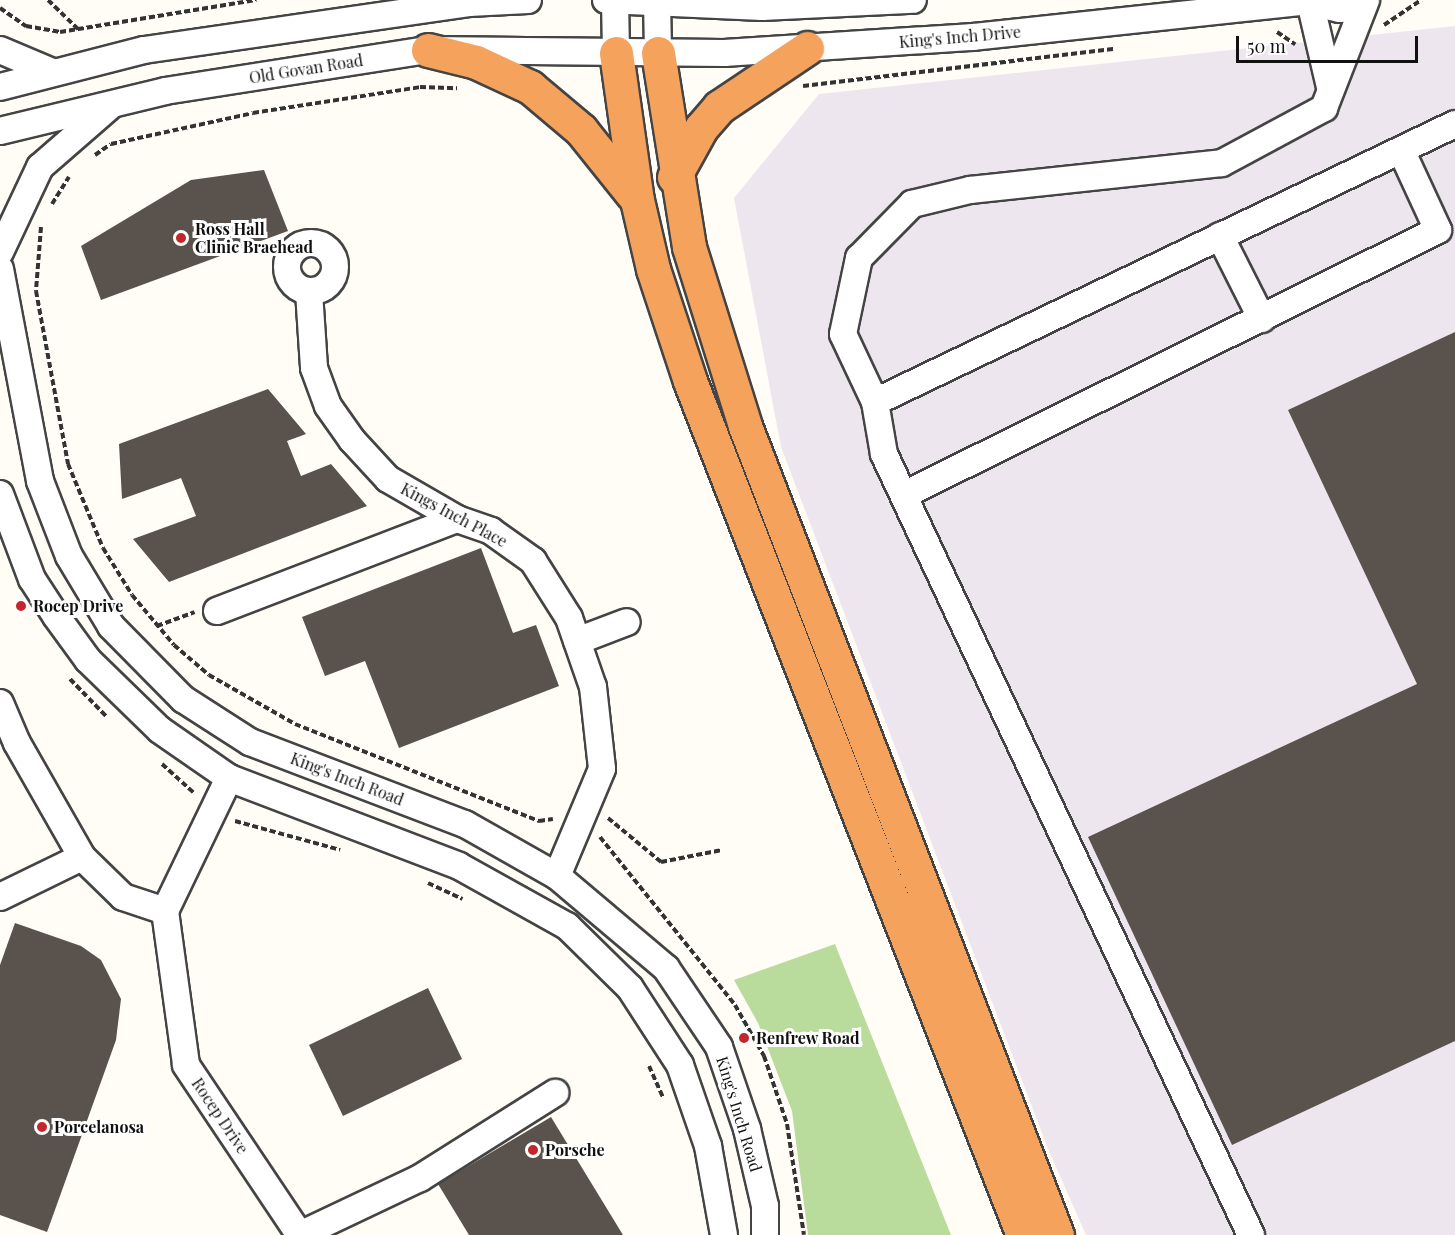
<!DOCTYPE html>
<html>
<head>
<meta charset="utf-8">
<style>
	body { margin:0 }
	#map { position:relative; width:1455px; height:1235px; overflow:hidden; background:#fffdf5; font-family:"Playfair Display",serif }
	div>[style] { position:absolute }
	.industrial>* { inset:0; background:#eee6ef }
	.forest>* { inset:0; background:#b9dc9c }
	.building>* { inset:0; background:#5a524d }
	.path>* { height:4px; margin-top:-2px; transform-origin:0; background:repeating-linear-gradient(90deg,#333 0 6px,transparent 0 9px) }
	.roads { filter:drop-shadow(2px 0 #444) drop-shadow(-2px 0 #444) drop-shadow(0 2px #444) drop-shadow(0 -2px #444) }
	.minor>* { height:26px; margin:-13px; padding:0 13px; transform-origin:13px; border-radius:13px; background:#fff }
	.minor>.ring { margin:-13px; padding:0; box-sizing:content-box; background:none; border:26px solid #fff; border-radius:50% }
	.highway>* { height:33px; margin:-16.5px; padding:0 16.5px; transform-origin:16.5px; border-radius:16.5px; background:#f5a25d }
	.dots>* { width:16px; height:16px; translate:-50% -50%; box-sizing:border-box; border:3px solid #fff; border-radius:50% }
	span { translate:-50% -50%; white-space:nowrap; text-align:center; line-height:1.15; -webkit-text-stroke:6px #fff; paint-order:stroke }
	.street-label { font-size:16px; color:#111 }
	.poi-label { font-size:16px; color:#111; font-weight:700 }
	.left { translate:0 -50%; text-align:left }
	.scale { position:absolute; left:1236px; top:36px; width:182px; height:27px; box-sizing:border-box; border:3px solid #111; border-top:0; padding-left:8px; font-size:18px; line-height:21px; white-space:nowrap; color:#111; -webkit-text-stroke:4px #fff; paint-order:stroke }
</style>
</head>
<body>
<div id="map">
	<div class="industrial">
		<div style="clip-path:polygon(1455px 26px,1455px 1235px,1086px 1235px,1048px 1149px,781px 447px,734px 198px,819px 94px)"></div>
	</div>
	<div class="forest">
		<div style="clip-path:polygon(835px 944px,951px 1235px,808px 1235px,792px 1111px,758px 1023px,734px 980px)"></div>
	</div>
	<div class="building">
		<div style="clip-path:polygon(264px 170px,288px 231px,101px 300px,81px 246px,191px 180px)"></div>
		<div style="clip-path:polygon(1455px 332px,1455px 1041px,1232px 1145px,1088px 837px,1417px 684px,1288px 410px)"></div>
		<div style="clip-path:polygon(268px 389px,306px 434px,287px 441px,301px 476px,331px 464px,367px 506px,169px 582px,133px 539px,196px 516px,181px 478px,122px 499px,119px 444px)"></div>
		<div style="clip-path:polygon(481px 548px,513px 633px,536px 625px,559px 686px,399px 748px,365px 661px,325px 676px,302px 617px)"></div>
		<div style="clip-path:polygon(15px 923px,81px 946px,101px 960px,121px 999px,116px 1040px,47px 1232px,0 1215px,0 965px)"></div>
		<div style="clip-path:polygon(428px 988px,462px 1059px,343px 1116px,309px 1045px)"></div>
		<div style="clip-path:polygon(551px 1117px,623px 1235px,469px 1235px,438px 1184px)"></div>
	</div>
	<div class="path">
		<div style="left:48px;top:0;width:43px;rotate:44.1deg"></div>
		<div style="left:0;top:8px;width:32px;rotate:35deg"></div>
		<div style="left:26px;top:26px;width:35px;rotate:10deg"></div>
		<div style="left:60px;top:32px;width:199px;rotate:-9.3deg"></div>
		<div style="left:1384px;top:25px;width:45px;rotate:-34deg"></div>
		<div style="left:1277px;top:32px;width:22px;rotate:34deg"></div>
		<div style="left:803px;top:86px;width:314px;rotate:-6.8deg"></div>
		<div style="left:95px;top:155px;width:19px;rotate:-35deg"></div>
		<div style="left:111px;top:144px;width:145px;rotate:-12.3deg"></div>
		<div style="left:253px;top:113px;width:169px;rotate:-8.8deg"></div>
		<div style="left:420px;top:87px;width:37px;rotate:2deg"></div>
		<div style="left:52px;top:204px;width:32px;rotate:-58deg"></div>
		<div style="left:41px;top:227px;width:64px;rotate:94.5deg"></div>
		<div style="left:36px;top:291px;width:176px;rotate:79.5deg"></div>
		<div style="left:68px;top:464px;width:91px;rotate:67.4deg"></div>
		<div style="left:103px;top:548px;width:55px;rotate:58.3deg"></div>
		<div style="left:132px;top:595px;width:65px;rotate:50deg"></div>
		<div style="left:174px;top:645px;width:46px;rotate:40.6deg"></div>
		<div style="left:209px;top:675px;width:99px;rotate:29.7deg"></div>
		<div style="left:295px;top:724px;width:263px;rotate:21.7deg"></div>
		<div style="left:539px;top:821px;width:14px;rotate:-8deg"></div>
		<div style="left:157px;top:626px;width:40px;rotate:-20.2deg"></div>
		<div style="left:70px;top:679px;width:52px;rotate:45.8deg"></div>
		<div style="left:162px;top:764px;width:43px;rotate:42.2deg"></div>
		<div style="left:608px;top:818px;width:69px;rotate:39.7deg"></div>
		<div style="left:661px;top:862px;width:62px;rotate:-11.1deg"></div>
		<div style="left:235px;top:821px;width:109px;rotate:15.4deg"></div>
		<div style="left:600px;top:837px;width:216px;rotate:51.2deg"></div>
		<div style="left:735px;top:1005px;width:59px;rotate:60.4deg"></div>
		<div style="left:764px;top:1056px;width:72px;rotate:71.3deg"></div>
		<div style="left:787px;top:1124px;width:112px;rotate:81.3deg"></div>
		<div style="left:428px;top:883px;width:38px;rotate:25deg"></div>
		<div style="left:649px;top:1066px;width:34px;rotate:66deg"></div>
	</div>
	<div class="roads">
		<div class="minor">
			<div style="left:606px;top:0;width:156px;rotate:2.6deg"></div>
			<div style="left:762px;top:7px;width:151px;rotate:-2.7deg"></div>
			<div style="left:615px;top:0;width:53px;rotate:88.9deg"></div>
			<div style="left:657px;top:0;width:53px;rotate:88.9deg"></div>
			<div style="left:1301px;top:0;width:40px;rotate:13deg"></div>
			<div style="left:1340px;top:9px;width:25px;rotate:-21deg"></div>
			<div style="left:1311px;top:6px;width:83px;rotate:76.8deg"></div>
			<div style="left:0;top:50px;width:56px;rotate:22.9deg"></div>
			<div style="left:0;top:87px;width:149px;rotate:-14.4deg"></div>
			<div style="left:144px;top:50px;width:328px;rotate:-8.2deg"></div>
			<div style="left:469px;top:3px;width:59px;rotate:-2.9deg"></div>
			<div style="left:0;top:131px;width:170px;rotate:-13.6deg"></div>
			<div style="left:165px;top:91px;width:266px;rotate:-8.9deg"></div>
			<div style="left:428px;top:50px;width:296px;rotate:0.6deg"></div>
			<div style="left:724px;top:53px;width:250px;rotate:-3.7deg"></div>
			<div style="left:973px;top:37px;width:332px;rotate:-6.1deg"></div>
			<div style="left:1220px;top:236px;width:93px;rotate:63.2deg"></div>
			<div class="ring" style="left:287px;top:243px;width:22px;height:22px"></div>
			<div style="left:0;top:252px;width:94px;rotate:-64.8deg"></div>
			<div style="left:40px;top:167px;width:91px;rotate:-41deg"></div>
			<div style="left:0;top:269px;width:216px;rotate:79.3deg"></div>
			<div style="left:40px;top:481px;width:80px;rotate:68.9deg"></div>
			<div style="left:69px;top:556px;width:82px;rotate:59deg"></div>
			<div style="left:111px;top:626px;width:103px;rotate:45.4deg"></div>
			<div style="left:183px;top:699px;width:80px;rotate:32.7deg"></div>
			<div style="left:250px;top:742px;width:230px;rotate:20.9deg"></div>
			<div style="left:465px;top:824px;width:106px;rotate:29.5deg"></div>
			<div style="left:557px;top:876px;width:143px;rotate:40.2deg"></div>
			<div style="left:666px;top:968px;width:95px;rotate:56.1deg"></div>
			<div style="left:719px;top:1047px;width:87px;rotate:71.1deg"></div>
			<div style="left:747px;top:1129px;width:79px;rotate:76.8deg"></div>
			<div style="left:765px;top:1206px;width:29px;rotate:90deg"></div>
			<div style="left:309px;top:292px;width:76px;rotate:86.2deg"></div>
			<div style="left:314px;top:368px;width:40px;rotate:69.8deg"></div>
			<div style="left:328px;top:406px;width:42px;rotate:54.8deg"></div>
			<div style="left:352px;top:440px;width:53px;rotate:47.3deg"></div>
			<div style="left:388px;top:479px;width:80px;rotate:30.1deg"></div>
			<div style="left:457px;top:519px;width:36px;rotate:19deg"></div>
			<div style="left:491px;top:531px;width:52px;rotate:35.5deg"></div>
			<div style="left:533px;top:561px;width:67px;rotate:57.7deg"></div>
			<div style="left:569px;top:618px;width:73px;rotate:70.8deg"></div>
			<div style="left:593px;top:687px;width:82px;rotate:83.7deg"></div>
			<div style="left:602px;top:769px;width:116px;rotate:112.8deg"></div>
			<div style="left:875px;top:402px;width:75px;rotate:-115.2deg"></div>
			<div style="left:843px;top:334px;width:78px;rotate:-78.1deg"></div>
			<div style="left:859px;top:258px;width:76px;rotate:-45.5deg"></div>
			<div style="left:912px;top:204px;width:60px;rotate:-13.6deg"></div>
			<div style="left:970px;top:190px;width:253px;rotate:-6.1deg"></div>
			<div style="left:1222px;top:163px;width:116px;rotate:-28.3deg"></div>
			<div style="left:1324px;top:108px;width:116px;rotate:-68.7deg"></div>
			<div style="left:0;top:494px;width:91px;rotate:69.4deg"></div>
			<div style="left:32px;top:579px;width:44px;rotate:57deg"></div>
			<div style="left:56px;top:616px;width:54px;rotate:54deg"></div>
			<div style="left:88px;top:660px;width:100px;rotate:44.2deg"></div>
			<div style="left:160px;top:730px;width:84px;rotate:34.8deg"></div>
			<div style="left:229px;top:778px;width:246px;rotate:20.9deg"></div>
			<div style="left:459px;top:866px;width:124px;rotate:29.1deg"></div>
			<div style="left:567px;top:926px;width:88px;rotate:44.5deg"></div>
			<div style="left:630px;top:988px;width:92px;rotate:57deg"></div>
			<div style="left:680px;top:1065px;width:86px;rotate:70.9deg"></div>
			<div style="left:708px;top:1146px;width:90px;rotate:79.8deg"></div>
			<div style="left:904px;top:495px;width:596px;rotate:-26.39deg"></div>
			<div style="left:1438px;top:230px;width:88px;rotate:-114.8deg"></div>
			<div style="left:217px;top:611px;width:257px;rotate:-21deg"></div>
			<div style="left:577px;top:641px;width:53px;rotate:-20.8deg"></div>
			<div style="left:0;top:703px;width:43px;rotate:67deg"></div>
			<div style="left:17px;top:743px;width:131px;rotate:60.3deg"></div>
			<div style="left:82px;top:857px;width:57px;rotate:44.3deg"></div>
			<div style="left:123px;top:897px;width:44px;rotate:18.4deg"></div>
			<div style="left:165px;top:911px;width:155px;rotate:82.2deg"></div>
			<div style="left:186px;top:1065px;width:205px;rotate:56.2deg"></div>
			<div style="left:0;top:897px;width:91px;rotate:-26deg"></div>
			<div style="left:165px;top:911px;width:148px;rotate:-64.3deg"></div>
			<div style="left:300px;top:1235px;width:133px;rotate:-25.4deg"></div>
			<div style="left:420px;top:1178px;width:160px;rotate:-32.2deg"></div>
			<div style="left:1251px;top:1235px;width:863px;rotate:-115.17deg"></div>
			<div style="left:884px;top:454px;width:53px;rotate:-99.8deg"></div>
			<div style="left:875px;top:402px;width:643px;rotate:-25.61deg"></div>
		</div>
		<div class="highway">
			<div style="left:428px;top:50px;width:49px;rotate:14deg"></div>
			<div style="left:476px;top:62px;width:60px;rotate:24.8deg"></div>
			<div style="left:530px;top:87px;width:67px;rotate:40.1deg"></div>
			<div style="left:581px;top:130px;width:83px;rotate:51.3deg"></div>
			<div style="left:616px;top:53px;width:148px;rotate:81.9deg"></div>
			<div style="left:637px;top:200px;width:71px;rotate:76.9deg"></div>
			<div style="left:653px;top:269px;width:118px;rotate:71.7deg"></div>
			<div style="left:690px;top:381px;width:917px;rotate:68.7deg"></div>
			<div style="left:658px;top:53px;width:196px;rotate:80.9deg"></div>
			<div style="left:689px;top:247px;width:188px;rotate:72.6deg"></div>
			<div style="left:745px;top:426px;width:867px;rotate:68.91deg"></div>
			<div style="left:674px;top:177px;width:56px;rotate:-61.1deg"></div>
			<div style="left:701px;top:128px;width:28px;rotate:-49deg"></div>
			<div style="left:719px;top:107px;width:106px;rotate:-33.8deg"></div>
		</div>
	</div>
	<div class="dots">
		<div style="left:181px;top:238px;background:#c4262e"></div>
		<div style="left:21px;top:606px;background:#c4262e"></div>
		<div style="left:744px;top:1038px;background:#c4262e"></div>
		<div style="left:42px;top:1127px;background:#c4262e"></div>
		<div style="left:533px;top:1150px;background:#c4262e"></div>
	</div>
	<div class="street-label">
		<span style="left:960px;top:37px;rotate:-5deg">King's Inch Drive</span>
		<span style="left:306px;top:69px;rotate:-9deg">Old Govan Road</span>
		<span style="left:454px;top:515px;rotate:28deg">Kings Inch Place</span>
		<span style="left:347px;top:779px;rotate:21deg">King's Inch Road</span>
		<span style="left:739px;top:1114px;rotate:73deg">King's Inch Road</span>
		<span style="left:220px;top:1116px;rotate:56deg">Rocep Drive</span>
	</div>
	<div class="poi-label">
		<span class="left" style="left:195px;top:238px">Ross Hall<br>Clinic Braehead</span>
		<span class="left" style="left:33px;top:606px">Rocep Drive</span>
		<span class="left" style="left:756px;top:1038px">Renfrew Road</span>
		<span class="left" style="left:54px;top:1127px">Porcelanosa</span>
		<span class="left" style="left:545px;top:1150px">Porsche</span>
	</div>
	<div class="scale">50 m</div>
</div>
</body>
</html>
